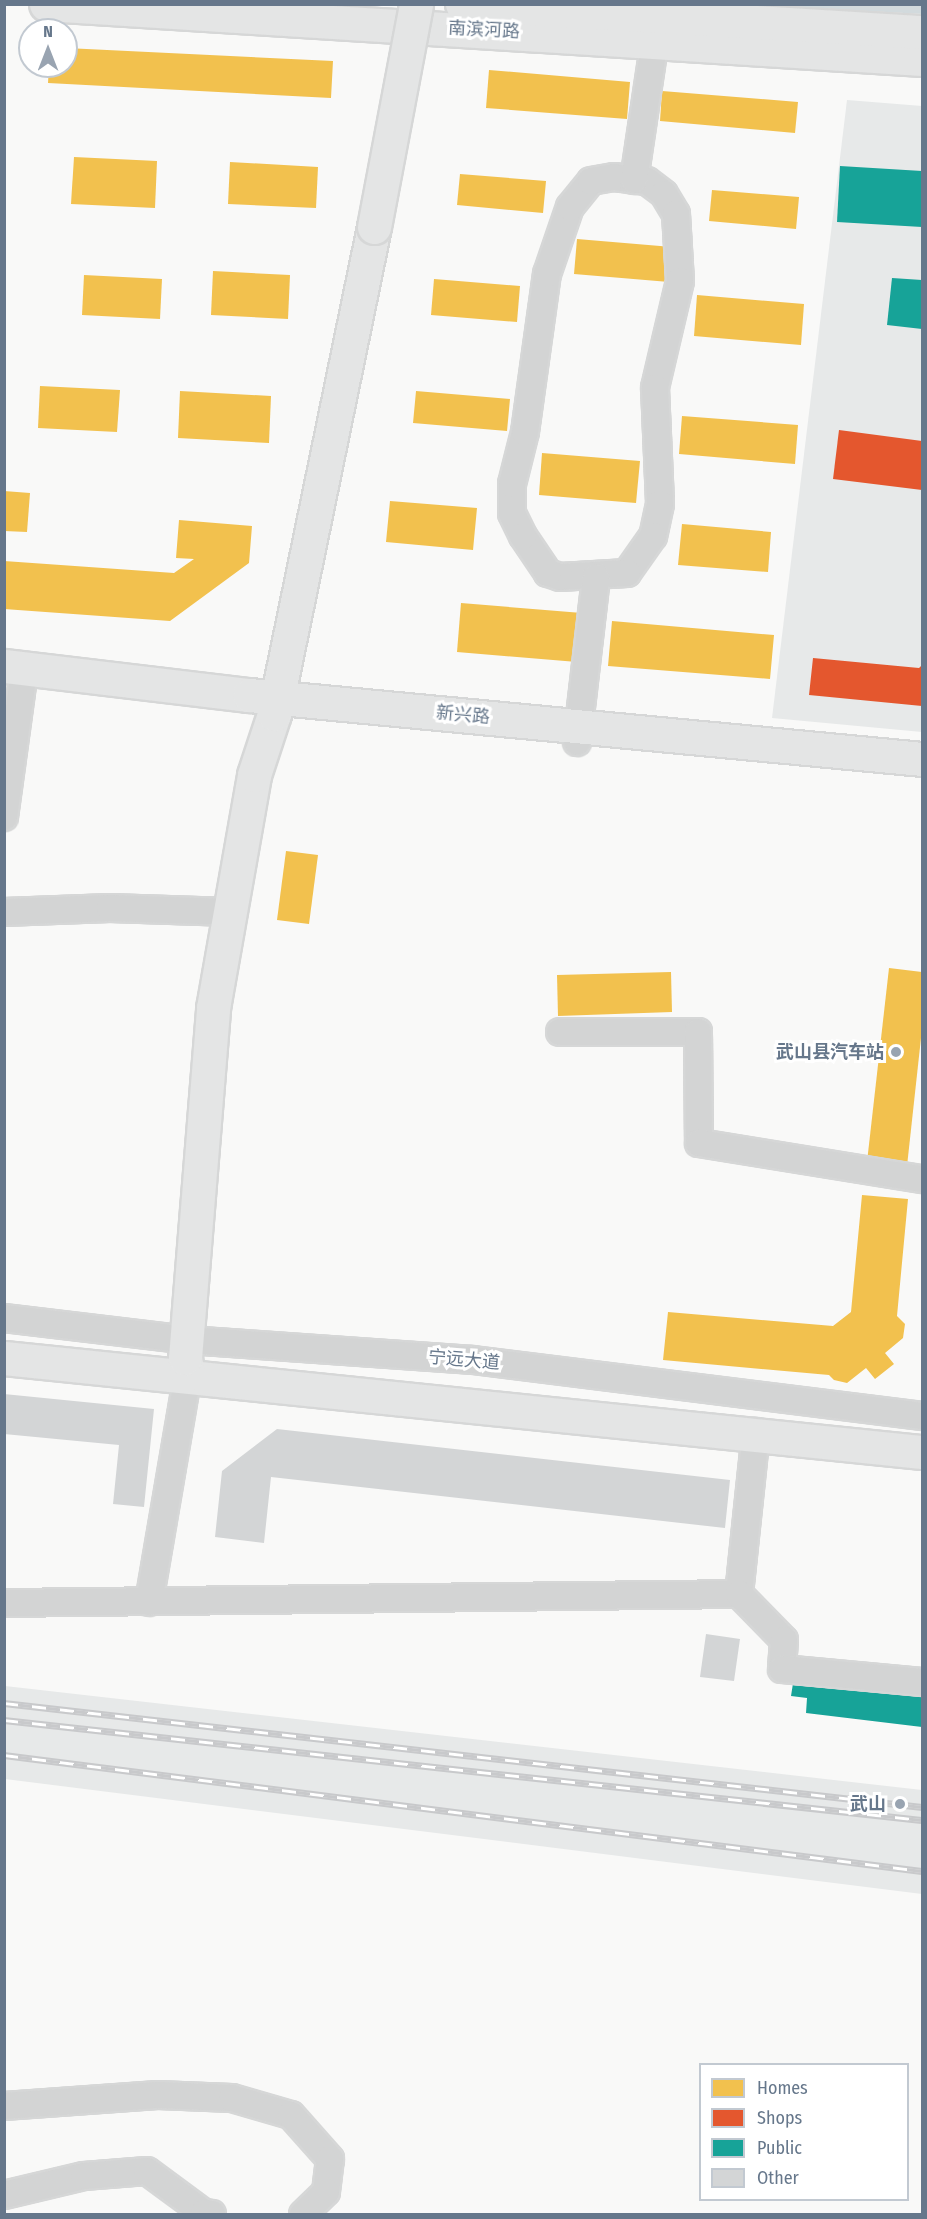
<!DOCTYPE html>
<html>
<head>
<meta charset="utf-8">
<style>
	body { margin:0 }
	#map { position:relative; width:927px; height:2219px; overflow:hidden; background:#f9f9f8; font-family:"Fira Sans Condensed","Noto Sans SC",sans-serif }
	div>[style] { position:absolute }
	.built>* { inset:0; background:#e7e9e9 }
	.water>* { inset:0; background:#d2dadd }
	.homes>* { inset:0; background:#f2c14e }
	.shops>* { inset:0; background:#e4572e }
	.public>* { inset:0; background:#17a398 }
	.building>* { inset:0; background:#d3d5d6 }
	.roads { filter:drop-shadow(2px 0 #d6d7d7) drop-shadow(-2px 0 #d6d7d7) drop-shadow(0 2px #d6d7d7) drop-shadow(0 -2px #d6d7d7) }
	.minor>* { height:26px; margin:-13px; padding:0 13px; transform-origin:13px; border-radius:13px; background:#d3d4d4 }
	.major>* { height:33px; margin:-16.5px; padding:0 16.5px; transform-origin:16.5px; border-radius:16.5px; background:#e4e5e5 }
	.rail>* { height:7px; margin-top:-3.5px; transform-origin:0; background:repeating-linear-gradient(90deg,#fff 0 14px,#c8c9cb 0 28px); box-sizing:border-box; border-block:2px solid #c8c9cb }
	.bridges { filter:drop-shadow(2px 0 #d6d7d7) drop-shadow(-2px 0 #d6d7d7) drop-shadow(0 2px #d6d7d7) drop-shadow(0 -2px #d6d7d7) }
	.major-bridge>* { height:33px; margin:-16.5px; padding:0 16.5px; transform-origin:16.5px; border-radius:16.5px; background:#e4e5e5 }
	.dots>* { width:16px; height:16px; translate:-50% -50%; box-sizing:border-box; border:3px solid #fff; border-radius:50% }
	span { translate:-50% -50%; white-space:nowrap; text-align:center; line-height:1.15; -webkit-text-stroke:6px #fff; paint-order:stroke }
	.street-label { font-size:18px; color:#66778b }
	.poi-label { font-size:18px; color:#66778b; font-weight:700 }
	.right { translate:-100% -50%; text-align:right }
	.frame { position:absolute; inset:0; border:6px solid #66778b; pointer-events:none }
	.legend { position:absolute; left:699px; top:2063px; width:210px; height:138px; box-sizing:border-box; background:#fff; border:2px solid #c2c9d1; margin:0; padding:8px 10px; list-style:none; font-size:18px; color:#66778b }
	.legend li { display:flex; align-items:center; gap:12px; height:30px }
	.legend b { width:30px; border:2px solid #c2c9d1 }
	.north { position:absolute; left:18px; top:18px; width:60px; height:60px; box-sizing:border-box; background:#fff; border:2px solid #c2c9d1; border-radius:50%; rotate:0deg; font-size:16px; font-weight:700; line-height:24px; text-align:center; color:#66778b }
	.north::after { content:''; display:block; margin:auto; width:21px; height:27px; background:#99a4b1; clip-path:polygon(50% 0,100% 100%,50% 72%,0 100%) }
</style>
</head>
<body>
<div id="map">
	<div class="built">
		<div style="clip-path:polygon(847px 100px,922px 106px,922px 732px,772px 718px)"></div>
		<div style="clip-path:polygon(5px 1686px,922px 1790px,922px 1894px,5px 1779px)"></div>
	</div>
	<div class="water">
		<div style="clip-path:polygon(758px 5px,922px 5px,922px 14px)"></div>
	</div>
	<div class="homes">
		<div style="clip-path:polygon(66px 48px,333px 61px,331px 98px,48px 83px,49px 66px,66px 66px)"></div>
		<div style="clip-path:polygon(489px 70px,630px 82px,627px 119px,486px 108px)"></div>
		<div style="clip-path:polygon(662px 91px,798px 102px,795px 133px,660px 121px)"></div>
		<div style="clip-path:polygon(74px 157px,157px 161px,155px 208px,71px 204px)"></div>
		<div style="clip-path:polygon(230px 162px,318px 167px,316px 208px,228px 204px)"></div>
		<div style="clip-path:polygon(460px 174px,546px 181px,543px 213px,457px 205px)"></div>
		<div style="clip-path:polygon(712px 190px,799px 197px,796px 229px,709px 221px)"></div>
		<div style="clip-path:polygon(577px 239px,672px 247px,669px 282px,574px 274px)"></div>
		<div style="clip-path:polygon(213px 271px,290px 275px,288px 319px,211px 315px)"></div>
		<div style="clip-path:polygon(84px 275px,162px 279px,160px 319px,82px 315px)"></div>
		<div style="clip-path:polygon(434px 279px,520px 286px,517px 322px,431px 315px)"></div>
		<div style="clip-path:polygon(697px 295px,804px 304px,801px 345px,694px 336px)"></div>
		<div style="clip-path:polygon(40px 386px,120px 390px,117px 432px,38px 428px)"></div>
		<div style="clip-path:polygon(180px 391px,271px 396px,269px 443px,178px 438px)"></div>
		<div style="clip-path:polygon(416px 391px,510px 399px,507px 431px,413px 423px)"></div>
		<div style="clip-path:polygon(682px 416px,798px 425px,795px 464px,679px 454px)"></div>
		<div style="clip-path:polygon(542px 453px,640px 461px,636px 503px,539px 495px)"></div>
		<div style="clip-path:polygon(4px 491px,30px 493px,27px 532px,4px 531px)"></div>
		<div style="clip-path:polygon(390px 501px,477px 508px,473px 550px,386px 542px)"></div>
		<div style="clip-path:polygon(179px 520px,252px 526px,249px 563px,170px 621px,4px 609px,4px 561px,174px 573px,194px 559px,176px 558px)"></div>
		<div style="clip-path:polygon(682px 524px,771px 532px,768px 572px,678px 565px)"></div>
		<div style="clip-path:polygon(461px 603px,582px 613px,577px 662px,457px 652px)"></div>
		<div style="clip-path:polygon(612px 621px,774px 635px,770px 679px,608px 666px)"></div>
		<div style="clip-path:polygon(286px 851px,318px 855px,309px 924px,277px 920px)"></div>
		<div style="clip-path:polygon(889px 968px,922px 972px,922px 1029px,907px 1166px,867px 1162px)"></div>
		<div style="clip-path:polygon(671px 972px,672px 1012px,558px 1016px,557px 975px)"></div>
		<div style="clip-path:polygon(862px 1195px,908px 1199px,897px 1316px,905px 1324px,903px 1338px,885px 1353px,894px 1364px,875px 1379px,866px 1368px,847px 1383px,834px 1380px,829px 1375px,663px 1360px,668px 1312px,833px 1326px,851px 1312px)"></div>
	</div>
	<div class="shops">
		<div style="clip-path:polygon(839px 430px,922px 441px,922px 490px,833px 479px)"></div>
		<div style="clip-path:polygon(813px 658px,919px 668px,922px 665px,922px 706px,809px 695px)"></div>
	</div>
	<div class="public">
		<div style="clip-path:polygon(840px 166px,922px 171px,922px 227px,837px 222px)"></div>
		<div style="clip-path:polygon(892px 278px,922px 280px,922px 329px,887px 325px)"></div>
		<div style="clip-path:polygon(794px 1677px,922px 1692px,922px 1727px,806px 1713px,807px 1698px,791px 1696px)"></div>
	</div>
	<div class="building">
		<div style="clip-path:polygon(4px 1394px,154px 1409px,144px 1507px,113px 1504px,119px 1445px,4px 1434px)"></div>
		<div style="clip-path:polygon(277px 1429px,730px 1480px,725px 1528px,271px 1477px,264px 1543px,215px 1537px,222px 1471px)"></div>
		<div style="clip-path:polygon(706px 1634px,740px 1639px,734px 1681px,700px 1677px)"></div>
	</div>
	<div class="roads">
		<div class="minor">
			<div style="left:614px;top:177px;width:33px;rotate:7deg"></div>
			<div style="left:647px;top:181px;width:21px;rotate:37deg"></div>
			<div style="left:664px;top:194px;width:23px;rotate:59deg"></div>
			<div style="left:676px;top:214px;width:67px;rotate:86.6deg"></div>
			<div style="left:680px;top:281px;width:110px;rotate:103.2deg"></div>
			<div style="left:655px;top:388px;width:116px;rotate:87.5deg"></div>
			<div style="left:660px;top:504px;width:33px;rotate:102deg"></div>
			<div style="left:653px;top:536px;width:45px;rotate:125.1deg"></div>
			<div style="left:627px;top:573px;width:67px;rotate:176.6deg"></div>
			<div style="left:560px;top:577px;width:13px;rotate:-162deg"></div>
			<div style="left:548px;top:573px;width:45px;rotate:-124deg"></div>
			<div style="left:523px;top:536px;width:25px;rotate:-116deg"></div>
			<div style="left:512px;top:513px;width:29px;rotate:-90deg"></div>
			<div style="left:512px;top:484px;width:54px;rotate:-76deg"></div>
			<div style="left:525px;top:432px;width:160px;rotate:-82.1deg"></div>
			<div style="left:547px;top:274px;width:71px;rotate:-71.1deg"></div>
			<div style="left:570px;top:207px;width:33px;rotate:-51deg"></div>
			<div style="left:591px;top:181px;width:23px;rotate:-10deg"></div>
			<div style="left:634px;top:180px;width:142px;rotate:-81.5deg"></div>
			<div style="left:577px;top:742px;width:166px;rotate:-83.4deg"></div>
			<div style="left:4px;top:817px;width:133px;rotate:-82.2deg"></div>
			<div style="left:4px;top:912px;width:106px;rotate:-2.2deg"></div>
			<div style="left:110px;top:908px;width:120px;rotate:1.9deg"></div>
			<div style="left:560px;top:1032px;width:138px"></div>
			<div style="left:698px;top:1032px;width:111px;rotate:89.5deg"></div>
			<div style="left:699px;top:1143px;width:226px;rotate:9.2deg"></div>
			<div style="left:4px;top:1318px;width:185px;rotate:6.8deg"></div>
			<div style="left:188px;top:1340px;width:286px;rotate:4deg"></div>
			<div style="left:473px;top:1360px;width:452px;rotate:7.1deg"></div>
			<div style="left:739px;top:1594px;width:163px;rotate:-84deg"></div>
			<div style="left:149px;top:1602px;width:231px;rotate:-80.3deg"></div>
			<div style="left:4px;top:1603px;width:735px;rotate:-0.7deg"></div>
			<div style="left:739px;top:1594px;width:64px;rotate:45.6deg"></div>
			<div style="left:784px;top:1640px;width:29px;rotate:94deg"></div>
			<div style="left:782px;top:1669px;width:141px;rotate:5.3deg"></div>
			<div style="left:4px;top:2106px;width:154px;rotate:-4.1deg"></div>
			<div style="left:158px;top:2095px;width:74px;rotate:2.3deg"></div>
			<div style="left:232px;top:2098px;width:61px;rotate:16.1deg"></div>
			<div style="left:291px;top:2115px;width:59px;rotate:48.4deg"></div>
			<div style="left:330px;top:2159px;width:33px;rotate:97deg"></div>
			<div style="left:326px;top:2192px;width:32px;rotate:136deg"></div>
			<div style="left:4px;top:2195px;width:82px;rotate:-13.4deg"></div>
			<div style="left:84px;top:2176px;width:63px;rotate:-4.5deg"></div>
			<div style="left:147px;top:2171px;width:71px;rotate:36.4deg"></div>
			<div style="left:204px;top:2213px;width:8px;rotate:7deg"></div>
		</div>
		<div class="major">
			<div style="left:46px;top:4px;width:878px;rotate:3.59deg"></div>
			<div style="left:462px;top:4px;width:461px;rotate:3.5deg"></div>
			<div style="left:4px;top:666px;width:247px;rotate:6.8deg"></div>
			<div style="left:249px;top:695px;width:676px;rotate:5.43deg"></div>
			<div style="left:4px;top:1358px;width:923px;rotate:5.85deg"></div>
			<div style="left:188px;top:1374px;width:16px;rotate:-101deg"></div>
			<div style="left:185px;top:1358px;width:351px;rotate:-85.4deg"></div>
			<div style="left:213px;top:1008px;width:237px;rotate:-80deg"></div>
			<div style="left:254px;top:775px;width:64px;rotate:-71.8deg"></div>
			<div style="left:274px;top:714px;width:497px;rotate:-78.4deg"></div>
		</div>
	</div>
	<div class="rail">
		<div style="left:4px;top:1703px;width:924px;rotate:6.46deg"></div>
		<div style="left:4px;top:1720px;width:923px;rotate:6.22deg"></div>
		<div style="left:4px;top:1755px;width:925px;rotate:7.2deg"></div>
	</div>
	<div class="bridges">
		<div class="major-bridge">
			<div style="left:374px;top:227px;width:227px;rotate:-79.3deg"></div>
		</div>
	</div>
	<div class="dots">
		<div style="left:896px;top:1052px;background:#99a4b1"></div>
		<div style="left:900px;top:1804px;background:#99a4b1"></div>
	</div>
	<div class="street-label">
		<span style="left:484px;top:30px;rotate:3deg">南滨河路</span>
		<span style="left:463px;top:715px;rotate:5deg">新兴路</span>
		<span style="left:464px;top:1360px;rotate:5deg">宁远大道</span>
	</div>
	<div class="poi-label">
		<span class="right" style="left:884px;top:1052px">武山县汽车站</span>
		<span class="right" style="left:886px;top:1804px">武山</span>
	</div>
	<div class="frame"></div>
	<ul class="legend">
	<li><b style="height:16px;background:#f2c14e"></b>Homes</li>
	<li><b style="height:16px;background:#e4572e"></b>Shops</li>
	<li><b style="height:16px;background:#17a398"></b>Public</li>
	<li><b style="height:16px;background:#d3d5d6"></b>Other</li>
	</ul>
	<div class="north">N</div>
</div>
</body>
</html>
